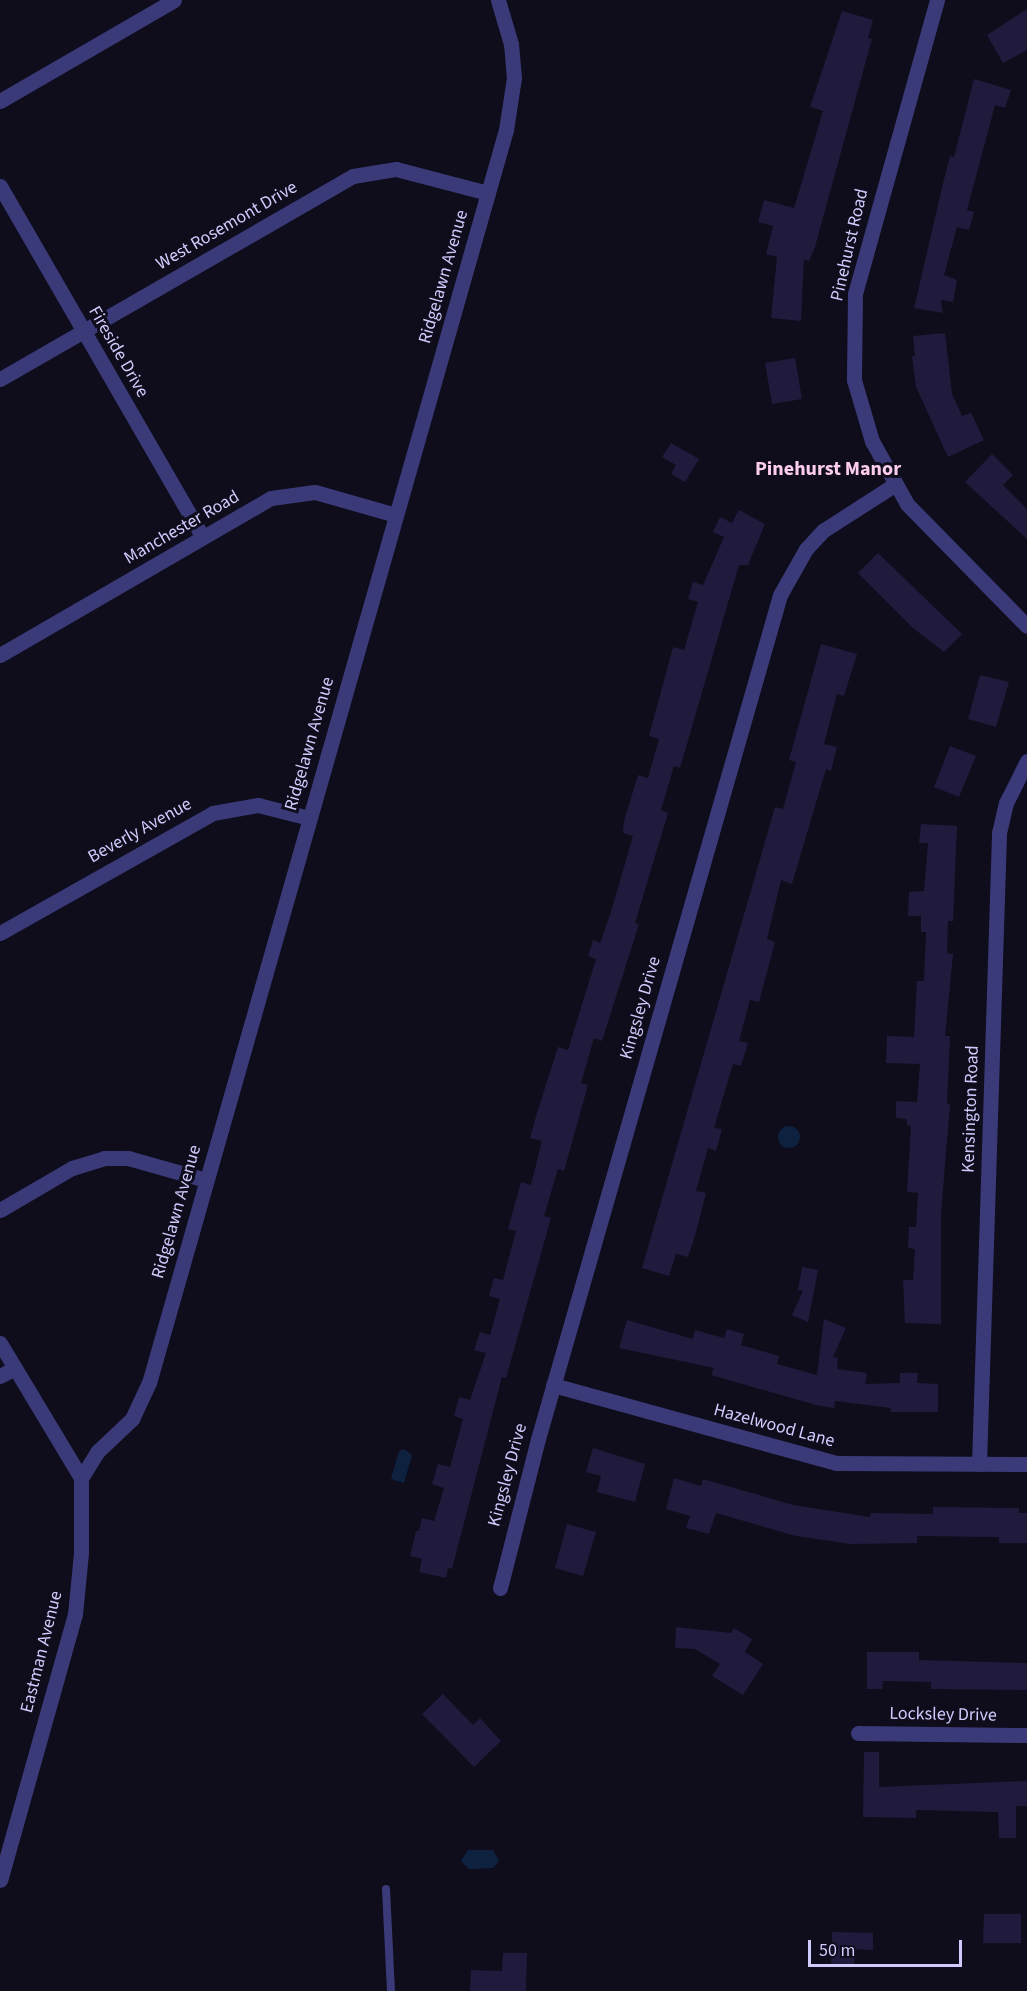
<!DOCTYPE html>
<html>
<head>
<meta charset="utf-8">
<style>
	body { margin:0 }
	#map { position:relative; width:1027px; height:1991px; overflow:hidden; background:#0f0c1c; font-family:"Source Sans 3",sans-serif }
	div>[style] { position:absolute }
	.water>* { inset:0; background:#0e223f }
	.round { border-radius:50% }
	.building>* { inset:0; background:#201a3c }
	.service>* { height:8px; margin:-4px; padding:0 4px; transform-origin:4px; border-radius:4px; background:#3a3a79 }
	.minor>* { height:15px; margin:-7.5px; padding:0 7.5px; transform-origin:7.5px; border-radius:7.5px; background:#3a3a79 }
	span { translate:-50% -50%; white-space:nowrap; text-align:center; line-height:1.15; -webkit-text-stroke:6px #0f0c1c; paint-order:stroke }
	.street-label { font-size:18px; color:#cfcbfc }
	.neighbourhood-label { font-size:20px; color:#fccded; font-weight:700 }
	.scale { position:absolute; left:808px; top:1940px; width:154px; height:27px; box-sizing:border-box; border:3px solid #cfcbfc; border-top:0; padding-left:8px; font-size:18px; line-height:21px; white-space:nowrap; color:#cfcbfc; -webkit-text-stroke:4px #0f0c1c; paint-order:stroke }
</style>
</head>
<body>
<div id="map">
	<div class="water">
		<div class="round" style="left:778px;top:1126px;width:22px;height:22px"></div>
		<div style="clip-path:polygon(404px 1449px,412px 1455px,404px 1483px,391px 1479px,399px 1451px)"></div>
		<div style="clip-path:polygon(468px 1850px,493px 1850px,499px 1861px,493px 1868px,469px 1869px,461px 1861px)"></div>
	</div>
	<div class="building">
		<div style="clip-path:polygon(1027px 9px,1027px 50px,1003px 63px,987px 35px)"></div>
		<div style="clip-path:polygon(842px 11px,873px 20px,868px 38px,872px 39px,815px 247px,809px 261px,804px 259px,801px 321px,771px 318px,777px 257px,766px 254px,773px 226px,758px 222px,764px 200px,794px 208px,823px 111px,810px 107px)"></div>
		<div style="clip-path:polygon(974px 79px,1011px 90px,1005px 108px,995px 105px,967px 210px,974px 212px,969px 230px,957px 227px,944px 275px,957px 280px,953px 302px,941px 300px,943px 313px,914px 308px,945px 175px,950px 156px,954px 157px)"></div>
		<div style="clip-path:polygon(945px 333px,952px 394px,962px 416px,971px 413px,984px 440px,948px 457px,916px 387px,912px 356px,915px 356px,913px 336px)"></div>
		<div style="clip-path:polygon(795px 358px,802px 399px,772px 404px,765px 363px)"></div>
		<div style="clip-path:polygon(671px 443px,699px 459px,685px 482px,671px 474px,676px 465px,662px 457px)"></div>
		<div style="clip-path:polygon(992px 454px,1013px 475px,1003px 485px,1027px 509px,1027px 539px,965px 482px)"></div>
		<div style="clip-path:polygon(739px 510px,765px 524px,748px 565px,739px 565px,680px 768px,674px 766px,661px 810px,668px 813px,635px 923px,639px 924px,602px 1041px,594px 1038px,581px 1083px,588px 1085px,564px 1171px,558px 1169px,544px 1216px,551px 1218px,506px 1378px,502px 1377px,452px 1569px,448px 1568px,446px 1578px,419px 1572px,422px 1559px,410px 1556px,416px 1531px,419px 1531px,422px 1518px,434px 1521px,444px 1488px,432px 1484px,438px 1464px,450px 1467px,463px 1419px,454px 1416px,459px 1397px,470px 1400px,486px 1353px,474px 1350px,480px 1332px,490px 1335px,500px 1299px,489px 1296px,494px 1278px,503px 1280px,516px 1231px,508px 1229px,521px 1182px,531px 1185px,542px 1141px,530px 1138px,536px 1116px,558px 1047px,568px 1050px,596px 959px,588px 956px,593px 940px,600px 943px,610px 915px,633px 836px,623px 833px,624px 821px,638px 775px,648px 778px,659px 739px,649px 736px,673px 647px,684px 650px,698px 602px,688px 599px,693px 582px,703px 585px,724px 537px,713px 532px,720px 517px,732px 523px)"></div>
		<div style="clip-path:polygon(878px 553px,962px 634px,944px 652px,913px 628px,858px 573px)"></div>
		<div style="clip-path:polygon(821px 644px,857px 654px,844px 696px,837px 694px,824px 744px,837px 747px,831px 771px,826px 769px,792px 884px,781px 880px,767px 939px,775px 942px,759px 1002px,750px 1000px,739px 1041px,748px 1043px,741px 1066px,733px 1064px,714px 1128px,722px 1129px,716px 1151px,708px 1148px,696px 1191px,706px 1193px,695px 1236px,688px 1257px,676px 1254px,669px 1276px,642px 1268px,775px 807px,783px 809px,796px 762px,789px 760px)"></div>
		<div style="clip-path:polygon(980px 675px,1009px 682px,996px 727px,968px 719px)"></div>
		<div style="clip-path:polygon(950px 746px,976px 756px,959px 797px,934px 787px)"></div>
		<div style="clip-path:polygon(921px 824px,957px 826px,953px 921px,948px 921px,947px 953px,953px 954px,945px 1036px,950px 1036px,947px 1104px,950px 1104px,941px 1214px,941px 1324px,905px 1323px,903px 1280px,913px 1280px,915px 1249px,908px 1248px,909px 1227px,916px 1227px,918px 1193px,907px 1192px,911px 1126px,907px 1125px,907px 1119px,896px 1118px,896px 1101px,917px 1102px,920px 1064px,886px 1063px,887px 1036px,914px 1037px,917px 981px,924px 981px,926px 932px,921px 932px,921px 916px,908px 916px,909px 892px,924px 891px,928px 843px,919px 843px)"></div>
		<div style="clip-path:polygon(802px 1267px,818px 1270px,808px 1322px,792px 1315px,803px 1291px,798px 1290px)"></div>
		<div style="clip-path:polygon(824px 1319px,846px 1328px,833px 1357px,838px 1358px,837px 1369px,867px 1373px,865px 1384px,900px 1383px,900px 1373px,918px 1373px,917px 1383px,938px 1384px,938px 1412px,890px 1412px,891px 1408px,835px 1401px,834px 1408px,816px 1405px,711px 1375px,714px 1368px,619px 1348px,627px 1320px,693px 1339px,695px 1330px,724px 1338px,727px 1329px,744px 1334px,741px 1345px,779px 1356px,777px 1364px,817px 1375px)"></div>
		<div style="clip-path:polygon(593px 1448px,645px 1464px,635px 1502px,597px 1492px,601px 1476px,586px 1472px)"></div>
		<div style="clip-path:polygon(674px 1478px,701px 1486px,703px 1479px,793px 1505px,870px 1517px,871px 1513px,933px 1514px,933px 1507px,1019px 1508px,1019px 1513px,1027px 1513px,1027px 1543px,999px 1543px,999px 1537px,917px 1536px,917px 1543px,851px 1544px,796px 1536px,716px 1513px,709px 1534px,686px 1528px,690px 1516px,666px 1509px)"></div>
		<div style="clip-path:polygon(567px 1524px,596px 1532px,583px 1576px,555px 1568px)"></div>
		<div style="clip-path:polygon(676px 1627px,731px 1633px,734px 1628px,752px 1639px,745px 1652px,763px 1664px,743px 1695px,712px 1676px,720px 1664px,695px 1649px,675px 1648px)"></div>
		<div style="clip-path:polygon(867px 1652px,919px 1652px,919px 1660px,1027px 1663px,1027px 1690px,931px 1689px,931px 1682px,883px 1681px,882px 1689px,867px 1689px)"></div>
		<div style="clip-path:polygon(443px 1694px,473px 1725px,480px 1718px,501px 1741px,474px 1767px,422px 1714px)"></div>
		<div style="clip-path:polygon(864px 1752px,879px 1752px,879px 1787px,1027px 1781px,1027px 1806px,1016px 1806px,1016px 1838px,999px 1838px,998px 1812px,916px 1810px,916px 1818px,863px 1817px)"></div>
		<div style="clip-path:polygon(984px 1914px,1021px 1914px,1021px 1943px,983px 1943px)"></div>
		<div style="clip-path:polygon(832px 1932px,873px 1933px,873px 1950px,855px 1949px,854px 1966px,831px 1966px)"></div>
		<div style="clip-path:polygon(503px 1953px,527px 1953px,526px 1991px,470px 1991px,471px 1970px,502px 1971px)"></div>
	</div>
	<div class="service">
		<div style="left:386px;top:1889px;width:102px;rotate:87.2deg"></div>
	</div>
	<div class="minor">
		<div style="left:937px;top:0;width:305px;rotate:105.6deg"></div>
		<div style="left:855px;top:294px;width:86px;rotate:90.7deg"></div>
		<div style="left:854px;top:380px;width:64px;rotate:73.6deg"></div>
		<div style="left:872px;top:441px;width:72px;rotate:60.9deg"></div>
		<div style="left:907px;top:504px;width:171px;rotate:45.5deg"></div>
		<div style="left:0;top:101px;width:201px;rotate:-30.1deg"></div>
		<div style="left:0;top:186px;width:405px;rotate:60deg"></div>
		<div style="left:0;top:379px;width:407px;rotate:-29.9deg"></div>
		<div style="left:353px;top:176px;width:44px;rotate:-9.2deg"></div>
		<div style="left:396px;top:169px;width:95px;rotate:14.6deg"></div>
		<div style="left:0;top:655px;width:313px;rotate:-30.1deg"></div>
		<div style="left:271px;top:498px;width:44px;rotate:-7.8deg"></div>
		<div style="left:315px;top:492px;width:84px;rotate:15.9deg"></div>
		<div style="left:0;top:933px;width:244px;rotate:-29.4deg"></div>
		<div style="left:213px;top:813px;width:46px;rotate:-10.1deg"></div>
		<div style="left:258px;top:805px;width:53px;rotate:14.3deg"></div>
		<div style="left:0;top:1210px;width:83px;rotate:-30.3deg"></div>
		<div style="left:72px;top:1168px;width:34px;rotate:-17deg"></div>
		<div style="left:104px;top:1158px;width:24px"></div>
		<div style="left:128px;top:1158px;width:81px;rotate:15.8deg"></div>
		<div style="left:0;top:1343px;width:157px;rotate:59deg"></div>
		<div style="left:81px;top:1478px;width:75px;rotate:90deg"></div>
		<div style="left:81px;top:1553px;width:61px;rotate:95.6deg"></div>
		<div style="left:75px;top:1614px;width:276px;rotate:105.7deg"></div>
		<div style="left:0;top:1376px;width:17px;rotate:-28deg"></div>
		<div style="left:553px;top:1385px;width:294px;rotate:15.4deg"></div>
		<div style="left:836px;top:1463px;width:191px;rotate:0.3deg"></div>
		<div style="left:979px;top:1464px;width:631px;rotate:-88.18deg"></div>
		<div style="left:999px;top:833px;width:31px;rotate:-77deg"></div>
		<div style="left:1006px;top:803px;width:47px;rotate:-63.4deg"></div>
		<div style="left:81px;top:1478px;width:31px;rotate:-58deg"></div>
		<div style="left:97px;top:1452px;width:48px;rotate:-43.3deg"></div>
		<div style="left:132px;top:1419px;width:40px;rotate:-65deg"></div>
		<div style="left:149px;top:1383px;width:1303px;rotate:-74.1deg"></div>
		<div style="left:506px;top:130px;width:53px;rotate:-81.3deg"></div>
		<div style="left:514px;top:78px;width:34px;rotate:-95deg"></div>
		<div style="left:511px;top:44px;width:46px;rotate:-106.5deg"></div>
		<div style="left:500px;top:1588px;width:154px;rotate:-75.7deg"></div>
		<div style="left:538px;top:1439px;width:878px;rotate:-74deg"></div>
		<div style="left:780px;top:595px;width:53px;rotate:-60.5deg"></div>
		<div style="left:806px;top:549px;width:26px;rotate:-47deg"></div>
		<div style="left:824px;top:530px;width:83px;rotate:-32.7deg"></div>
		<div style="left:858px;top:1733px;width:169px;rotate:0.7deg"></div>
	</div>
	<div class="street-label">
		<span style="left:227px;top:226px;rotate:-30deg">West Rosemont Drive</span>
		<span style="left:850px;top:245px;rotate:-77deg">Pinehurst Road</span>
		<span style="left:444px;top:277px;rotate:-74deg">Ridgelawn Avenue</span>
		<span style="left:118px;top:352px;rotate:60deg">Fireside Drive</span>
		<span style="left:182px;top:528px;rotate:-30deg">Manchester Road</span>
		<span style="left:310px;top:744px;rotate:-74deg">Ridgelawn Avenue</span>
		<span style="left:140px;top:831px;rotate:-29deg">Beverly Avenue</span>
		<span style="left:641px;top:1008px;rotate:-74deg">Kingsley Drive</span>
		<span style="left:971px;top:1109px;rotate:-88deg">Kensington Road</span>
		<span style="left:177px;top:1212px;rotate:-74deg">Ridgelawn Avenue</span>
		<span style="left:774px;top:1426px;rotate:15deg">Hazelwood Lane</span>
		<span style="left:508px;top:1475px;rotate:-75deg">Kingsley Drive</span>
		<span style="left:42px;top:1652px;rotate:-76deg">Eastman Avenue</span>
		<span style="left:943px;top:1715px;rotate:1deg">Locksley Drive</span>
	</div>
	<div class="neighbourhood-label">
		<span style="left:828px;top:469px">Pinehurst Manor</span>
	</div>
	<div class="scale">50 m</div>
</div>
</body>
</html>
